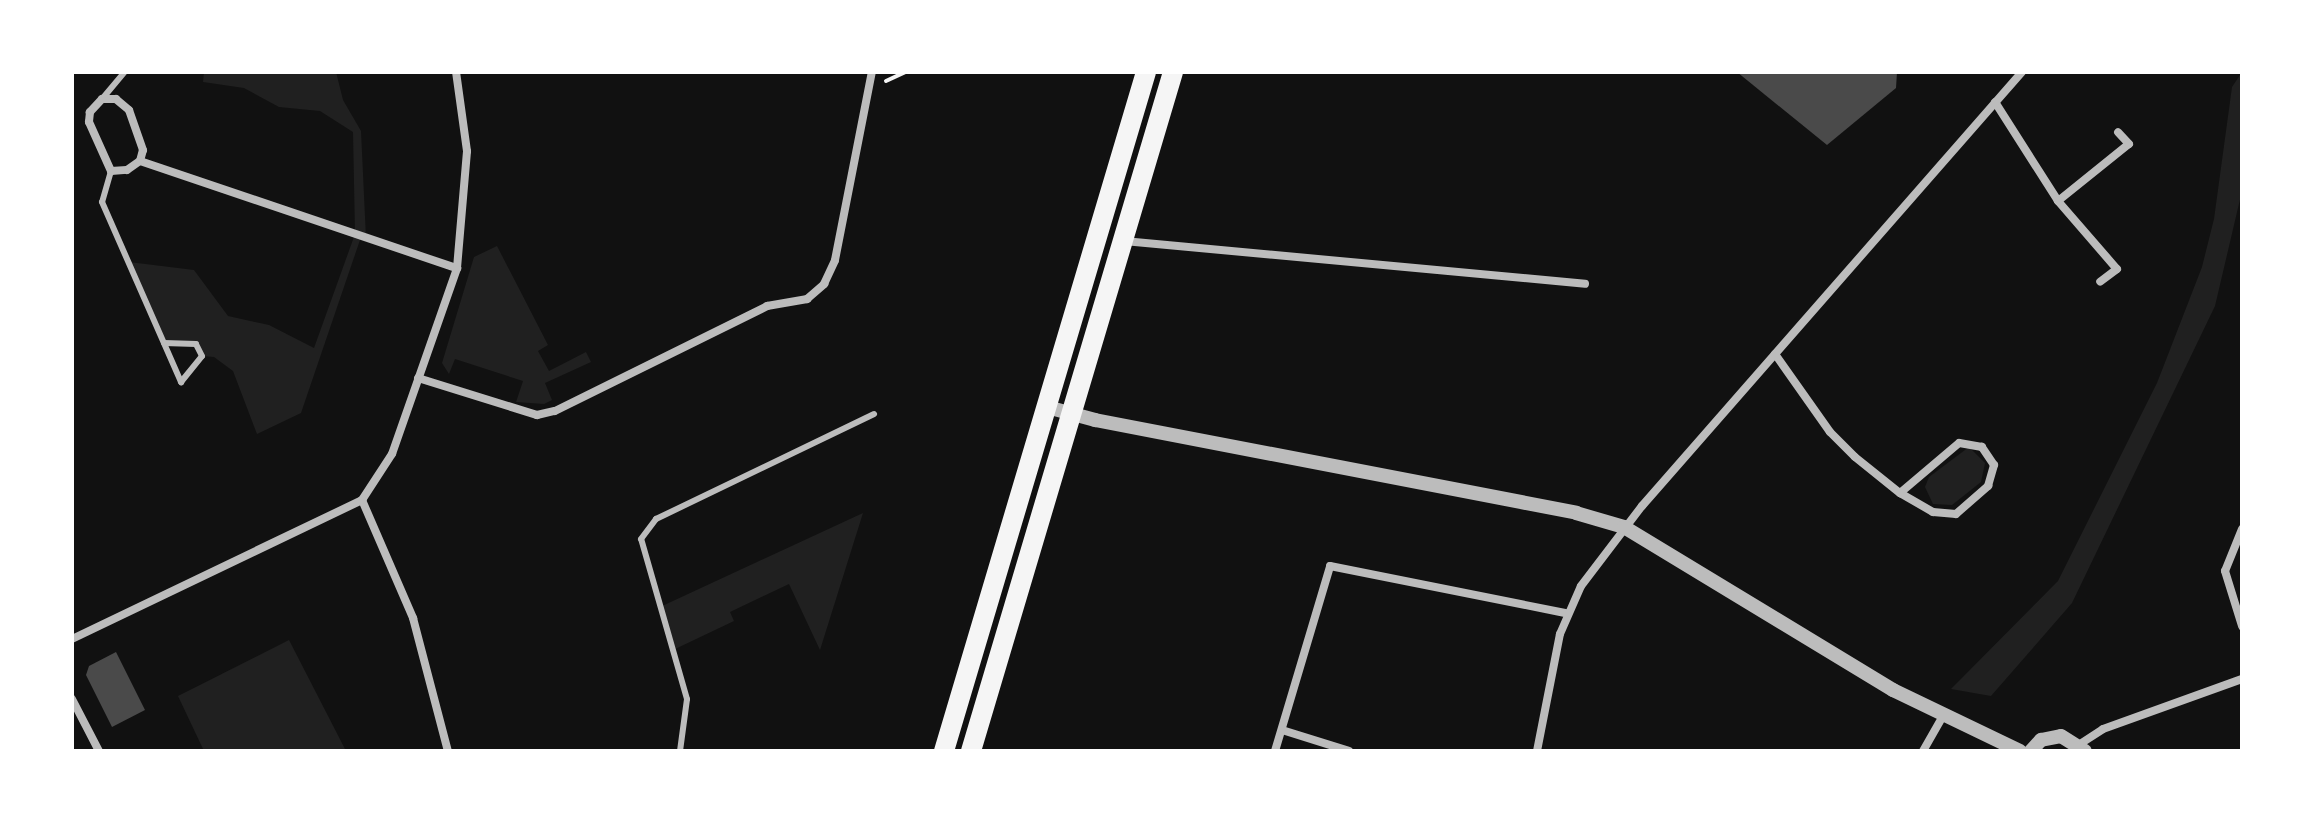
<!DOCTYPE html>
<html>
<head>
<meta charset="utf-8">
<style>
	body { margin:0 }
	#map { position:relative; width:2314px; height:823px; overflow:hidden; background:#111; font-family:"Source Sans 3",sans-serif }
	div>[style] { position:absolute }
	.green>* { inset:0; background:#202020 }
	.building>* { inset:0; background:#4a4a4a }
	.path>* { height:4px; margin:-2px; padding:0 2px; transform-origin:2px; border-radius:2px; background:#f5f5f5 }
	.service>* { height:6px; margin:-3px; padding:0 3px; transform-origin:3px; border-radius:3px; background:#bcbcbc }
	.minor>* { height:8px; margin:-4px; padding:0 4px; transform-origin:4px; border-radius:4px; background:#bcbcbc }
	.tertiary>* { height:14px; margin:-7px; padding:0 7px; transform-origin:7px; border-radius:7px; background:#bcbcbc }
	.primary>* { height:20px; margin:-10px; padding:0 10px; transform-origin:10px; border-radius:10px; background:#f5f5f5 }
	span { translate:-50% -50%; white-space:nowrap; text-align:center; line-height:1.15; -webkit-text-stroke:7px #fff; paint-order:stroke }
	.frame { position:absolute; inset:0; border:74px solid #fff; pointer-events:none }
</style>
</head>
<body>
<div id="map">
	<div class="green">
		<div style="clip-path:polygon(204px 72px,336px 72px,343px 100px,361px 131px,366px 238px,361px 237px,301px 413px,257px 434px,233px 371px,214px 357px,202px 356px,196px 344px,164px 343px,129px 262px,194px 270px,228px 316px,269px 325px,314px 348px,355px 234px,353px 132px,320px 111px,279px 107px,244px 88px,203px 82px)"></div>
		<div style="clip-path:polygon(2242px 72px,2242px 191px,2215px 306px,2072px 603px,1991px 696px,1951px 689px,2058px 581px,2157px 383px,2202px 267px,2214px 219px,2232px 87px)"></div>
		<div style="clip-path:polygon(497px 246px,548px 345px,538px 351px,549px 371px,586px 352px,591px 362px,545px 383px,552px 400px,544px 404px,516px 402px,523px 381px,455px 359px,449px 374px,442px 363px,474px 257px)"></div>
		<div style="clip-path:polygon(1969px 447px,1985px 463px,1981px 482px,1952px 505px,1933px 504px,1925px 487px,1929px 477px)"></div>
		<div style="clip-path:polygon(863px 513px,820px 650px,789px 584px,730px 612px,734px 621px,673px 650px,660px 607px)"></div>
		<div style="clip-path:polygon(289px 640px,346px 751px,204px 751px,178px 696px)"></div>
	</div>
	<div class="building">
		<div style="clip-path:polygon(1737px 72px,1897px 72px,1896px 88px,1827px 145px)"></div>
		<div style="clip-path:polygon(116px 652px,145px 710px,112px 727px,86px 675px,89px 666px)"></div>
	</div>
	<div class="path">
		<div style="left:886px;top:81px;width:21px;rotate:-25deg"></div>
	</div>
	<div class="service">
		<div style="left:102px;top:99px;width:35px;rotate:-50deg"></div>
		<div style="left:111px;top:171px;width:32px;rotate:106deg"></div>
		<div style="left:102px;top:202px;width:197px;rotate:66.3deg"></div>
		<div style="left:181px;top:382px;width:33px;rotate:-51deg"></div>
		<div style="left:202px;top:356px;width:13px;rotate:-117deg"></div>
		<div style="left:196px;top:344px;width:32px;rotate:-178deg"></div>
		<div style="left:680px;top:751px;width:52px;rotate:-82.3deg"></div>
		<div style="left:687px;top:699px;width:166px;rotate:-106deg"></div>
		<div style="left:641px;top:539px;width:25px;rotate:-53deg"></div>
		<div style="left:656px;top:519px;width:242px;rotate:-25.7deg"></div>
	</div>
	<div class="minor">
		<div style="left:1995px;top:102px;width:117px;rotate:57.5deg"></div>
		<div style="left:2058px;top:201px;width:90px;rotate:49.1deg"></div>
		<div style="left:2117px;top:269px;width:21px;rotate:143deg"></div>
		<div style="left:140px;top:161px;width:11px;rotate:-75deg"></div>
		<div style="left:143px;top:150px;width:42px;rotate:-109.3deg"></div>
		<div style="left:129px;top:110px;width:17px;rotate:-140deg"></div>
		<div style="left:116px;top:99px;width:14px;rotate:180deg"></div>
		<div style="left:102px;top:99px;width:18px;rotate:133deg"></div>
		<div style="left:90px;top:112px;width:10px;rotate:96deg"></div>
		<div style="left:89px;top:122px;width:54px;rotate:65.8deg"></div>
		<div style="left:111px;top:171px;width:16px;rotate:-4deg"></div>
		<div style="left:127px;top:170px;width:16px;rotate:-35deg"></div>
		<div style="left:140px;top:161px;width:335px;rotate:18.7deg"></div>
		<div style="left:2058px;top:201px;width:91px;rotate:-38.8deg"></div>
		<div style="left:2129px;top:144px;width:16px;rotate:-133deg"></div>
		<div style="left:1124px;top:241px;width:463px;rotate:5.3deg"></div>
		<div style="left:1775px;top:354px;width:95px;rotate:54.8deg"></div>
		<div style="left:1830px;top:432px;width:35px;rotate:45deg"></div>
		<div style="left:1855px;top:457px;width:58px;rotate:38.7deg"></div>
		<div style="left:1900px;top:493px;width:38px;rotate:30deg"></div>
		<div style="left:1933px;top:512px;width:23px;rotate:5deg"></div>
		<div style="left:1956px;top:514px;width:43px;rotate:-41.2deg"></div>
		<div style="left:1988px;top:486px;width:22px;rotate:-74deg"></div>
		<div style="left:1994px;top:465px;width:22px;rotate:-124deg"></div>
		<div style="left:1982px;top:447px;width:23px;rotate:-170deg"></div>
		<div style="left:1959px;top:443px;width:77px;rotate:139.7deg"></div>
		<div style="left:418px;top:378px;width:125px;rotate:17.3deg"></div>
		<div style="left:537px;top:415px;width:18px;rotate:-13deg"></div>
		<div style="left:555px;top:411px;width:237px;rotate:-26.3deg"></div>
		<div style="left:767px;top:306px;width:41px;rotate:-9.9deg"></div>
		<div style="left:807px;top:299px;width:23px;rotate:-41deg"></div>
		<div style="left:824px;top:284px;width:26px;rotate:-65deg"></div>
		<div style="left:835px;top:260px;width:192px;rotate:-78.9deg"></div>
		<div style="left:362px;top:500px;width:55px;rotate:-56.9deg"></div>
		<div style="left:392px;top:454px;width:197px;rotate:-70.7deg"></div>
		<div style="left:457px;top:268px;width:117px;rotate:-85.1deg"></div>
		<div style="left:467px;top:151px;width:80px;rotate:-97.9deg"></div>
		<div style="left:362px;top:500px;width:129px;rotate:66.6deg"></div>
		<div style="left:413px;top:618px;width:138px;rotate:75.3deg"></div>
		<div style="left:2242px;top:529px;width:45px;rotate:112deg"></div>
		<div style="left:2225px;top:571px;width:58px;rotate:72.8deg"></div>
		<div style="left:72px;top:639px;width:322px;rotate:-25.6deg"></div>
		<div style="left:72px;top:699px;width:59px;rotate:62.6deg"></div>
		<div style="left:1282px;top:730px;width:70px;rotate:17.4deg"></div>
		<div style="left:2080px;top:744px;width:27px;rotate:-33deg"></div>
		<div style="left:2103px;top:729px;width:148px;rotate:-19.8deg"></div>
		<div style="left:1275px;top:751px;width:193px;rotate:-73.4deg"></div>
		<div style="left:1330px;top:566px;width:241px;rotate:11.3deg"></div>
		<div style="left:1537px;top:751px;width:119px;rotate:-78.9deg"></div>
		<div style="left:1560px;top:634px;width:52px;rotate:-66.4deg"></div>
		<div style="left:1581px;top:586px;width:101px;rotate:-52.7deg"></div>
		<div style="left:1642px;top:506px;width:577px;rotate:-48.8deg"></div>
		<div style="left:1923px;top:751px;width:40px;rotate:-60.3deg"></div>
	</div>
	<div class="tertiary">
		<div style="left:1047px;top:407px;width:50px;rotate:15.2deg"></div>
		<div style="left:1095px;top:420px;width:490px;rotate:10.9deg"></div>
		<div style="left:1576px;top:513px;width:50px;rotate:16.3deg"></div>
		<div style="left:1624px;top:527px;width:315px;rotate:31.2deg"></div>
		<div style="left:1893px;top:690px;width:141px;rotate:25.7deg"></div>
		<div style="left:2031px;top:751px;width:15px;rotate:-48deg"></div>
		<div style="left:2041px;top:740px;width:20px;rotate:-11deg"></div>
		<div style="left:2061px;top:736px;width:28px;rotate:32deg"></div>
	</div>
	<div class="primary">
		<div style="left:944px;top:751px;width:708px;rotate:-73.43deg"></div>
		<div style="left:971px;top:751px;width:708px;rotate:-73.43deg"></div>
	</div>
	<div class="frame"></div>
</div>
</body>
</html>
